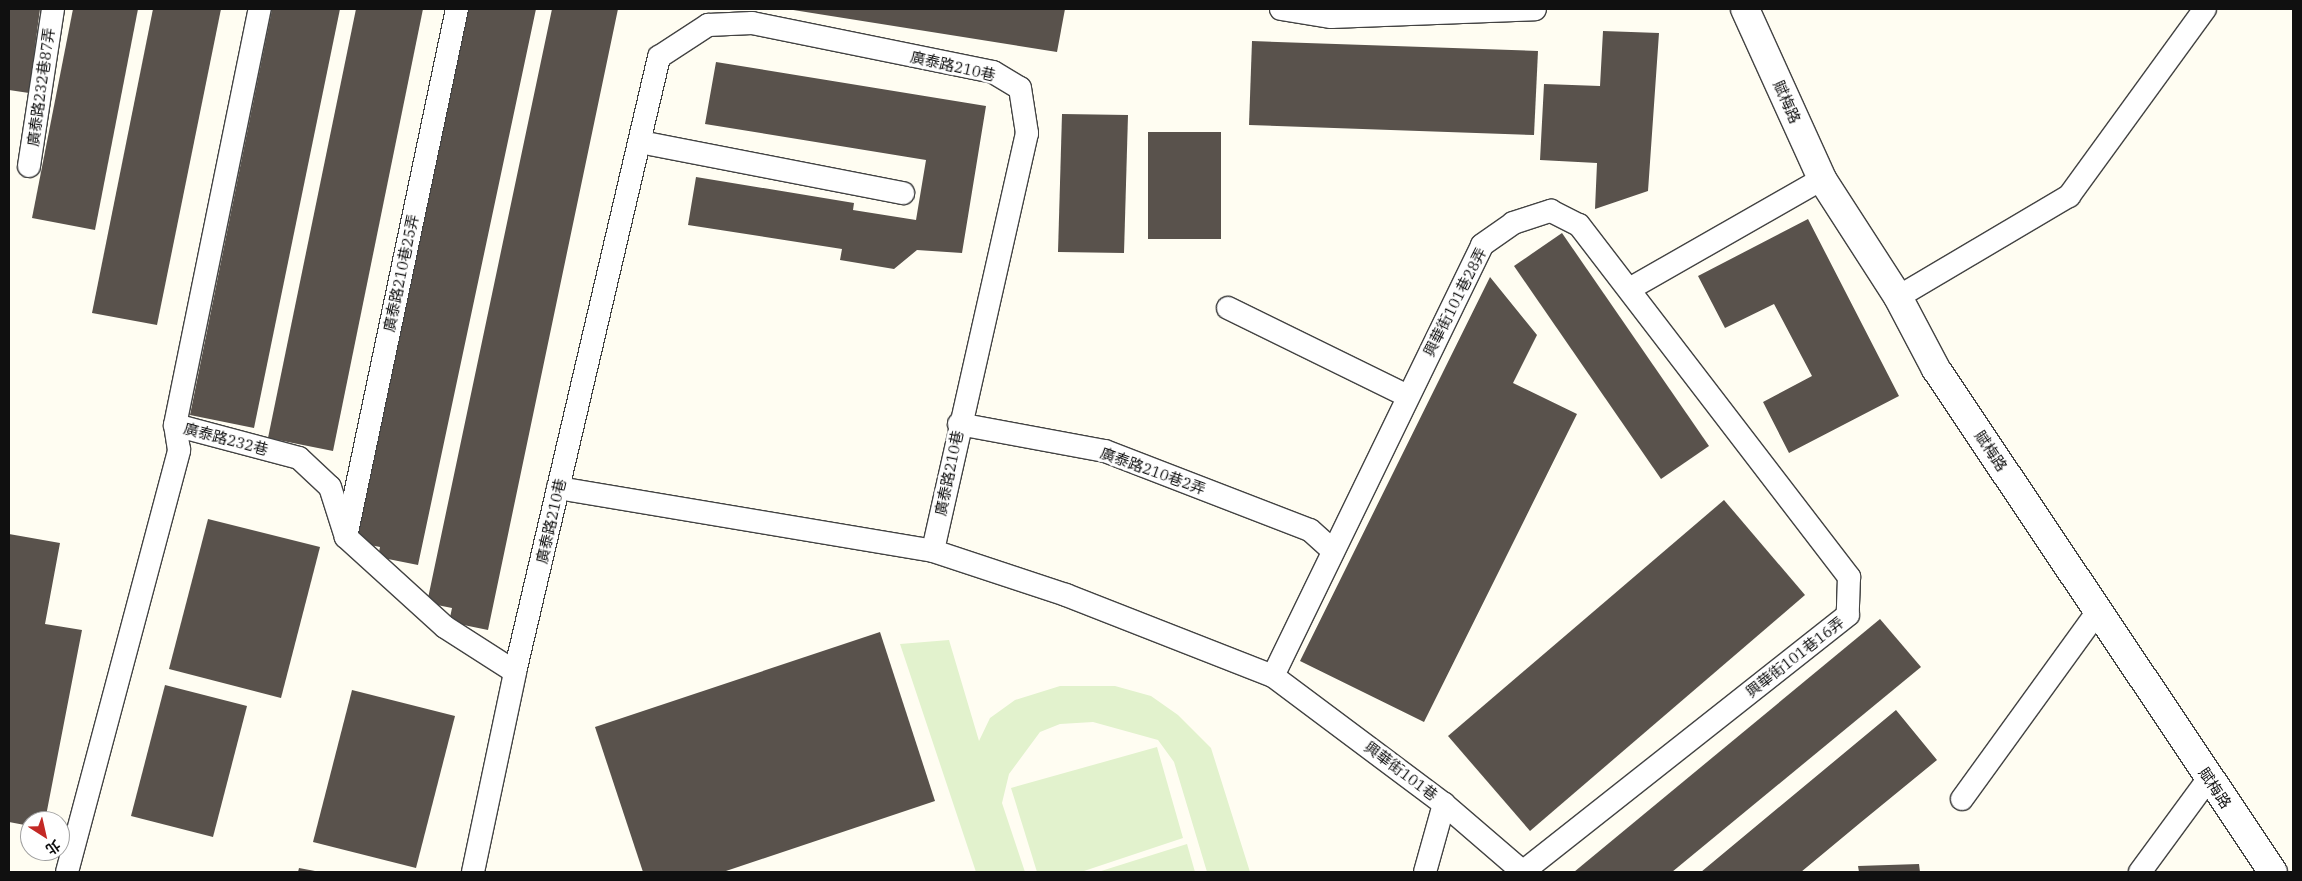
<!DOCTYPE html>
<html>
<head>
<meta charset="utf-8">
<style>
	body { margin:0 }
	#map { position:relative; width:2302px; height:881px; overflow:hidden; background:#fffdf2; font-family:"IBM Plex Serif","Noto Sans TC",serif }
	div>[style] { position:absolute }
	.pitch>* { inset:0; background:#e2f2cd }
	.building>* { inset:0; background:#59524c }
	.roads { filter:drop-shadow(1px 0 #434343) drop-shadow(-1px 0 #434343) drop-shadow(0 1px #434343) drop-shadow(0 -1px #434343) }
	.service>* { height:22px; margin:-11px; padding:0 11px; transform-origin:11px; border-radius:11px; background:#fff }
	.tertiary>* { height:28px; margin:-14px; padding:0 14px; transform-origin:14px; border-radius:14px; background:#fff }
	span { translate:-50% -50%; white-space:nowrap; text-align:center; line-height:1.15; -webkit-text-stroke:5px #fff; paint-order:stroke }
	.street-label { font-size:15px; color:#101010 }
	.frame { position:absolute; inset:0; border:10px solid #101010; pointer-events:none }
	.north { position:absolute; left:20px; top:811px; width:50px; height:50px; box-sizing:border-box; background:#fff; border:1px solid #9f9f9f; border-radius:50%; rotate:145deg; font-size:14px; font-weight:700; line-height:20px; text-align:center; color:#101010 }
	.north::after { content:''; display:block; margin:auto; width:18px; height:22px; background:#c32925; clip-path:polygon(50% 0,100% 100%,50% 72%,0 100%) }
</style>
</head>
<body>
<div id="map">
	<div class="pitch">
		<div style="clip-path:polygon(949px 640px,979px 741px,990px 718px,1015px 700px,1060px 686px,1115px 686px,1151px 696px,1178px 715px,1211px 748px,1250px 872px,1207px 872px,1174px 762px,1158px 740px,1093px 722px,1060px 724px,1040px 732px,1009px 774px,1002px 803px,1025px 872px,976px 872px,900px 644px)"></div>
		<div style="clip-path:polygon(1157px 747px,1183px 838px,1081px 872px,1037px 872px,1011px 788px)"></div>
		<div style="clip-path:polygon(1187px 844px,1195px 872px,1098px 872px)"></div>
	</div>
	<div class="building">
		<div style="clip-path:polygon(9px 9px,40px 9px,29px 93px,9px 90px)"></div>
		<div style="clip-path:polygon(73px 9px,138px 9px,95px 230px,32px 218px)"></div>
		<div style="clip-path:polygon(153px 9px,221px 9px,157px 325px,92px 313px)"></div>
		<div style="clip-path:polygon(272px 9px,340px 9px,254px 428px,190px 415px)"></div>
		<div style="clip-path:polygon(356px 9px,423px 9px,333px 451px,268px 438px)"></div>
		<div style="clip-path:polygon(468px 9px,536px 9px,418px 565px,378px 557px,380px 547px,355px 542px)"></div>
		<div style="clip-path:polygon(552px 9px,618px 9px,488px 630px,449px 622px,452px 608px,427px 603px)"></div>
		<div style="clip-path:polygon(787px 9px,1065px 9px,1057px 52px)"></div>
		<div style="clip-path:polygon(1603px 31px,1659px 33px,1648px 191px,1595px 209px,1597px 163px,1540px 160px,1544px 84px,1600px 86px)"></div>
		<div style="clip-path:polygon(1252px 41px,1538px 51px,1534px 135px,1249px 125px)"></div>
		<div style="clip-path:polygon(716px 62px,986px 106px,962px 253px,917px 250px,894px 269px,840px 260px,842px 249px,688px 225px,696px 177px,854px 203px,853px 210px,916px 220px,926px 160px,705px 124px)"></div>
		<div style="clip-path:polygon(1062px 114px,1128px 115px,1124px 253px,1058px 252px)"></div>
		<div style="clip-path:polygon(1148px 132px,1221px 132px,1221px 239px,1148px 239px)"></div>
		<div style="clip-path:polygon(1808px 219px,1899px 396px,1789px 453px,1763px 402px,1812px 376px,1774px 304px,1725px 328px,1698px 276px)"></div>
		<div style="clip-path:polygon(1562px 233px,1709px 446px,1661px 479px,1514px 266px)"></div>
		<div style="clip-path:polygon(1490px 277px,1537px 335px,1513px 383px,1577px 414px,1424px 722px,1300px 661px)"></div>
		<div style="clip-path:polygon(1724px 500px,1805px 595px,1530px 831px,1448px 736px)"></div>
		<div style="clip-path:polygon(208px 519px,320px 547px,281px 698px,169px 669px)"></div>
		<div style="clip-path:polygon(9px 534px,60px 543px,45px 624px,82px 630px,45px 821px,30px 821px,30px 826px,9px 822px)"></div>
		<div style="clip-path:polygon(1880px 619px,1921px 667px,1672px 872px,1574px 872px)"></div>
		<div style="clip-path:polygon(880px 632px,935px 801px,723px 872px,643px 872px,595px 727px)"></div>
		<div style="clip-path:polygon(165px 685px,247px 706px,213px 837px,131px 816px)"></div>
		<div style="clip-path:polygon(352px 690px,455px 716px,416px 868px,313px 842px)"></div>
		<div style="clip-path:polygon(1896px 710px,1937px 760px,1860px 823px,1801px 872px,1701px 872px)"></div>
		<div style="clip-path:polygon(1919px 864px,1920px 872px,1859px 872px,1858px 866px)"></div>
		<div style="clip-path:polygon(299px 868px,315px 871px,315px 872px,298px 872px)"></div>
	</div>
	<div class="roads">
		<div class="service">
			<div style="left:1281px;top:9px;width:51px;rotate:9.1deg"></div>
			<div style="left:1331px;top:17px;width:204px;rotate:-2.2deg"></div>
			<div style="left:640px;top:142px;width:268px;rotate:11deg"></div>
			<div style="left:29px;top:166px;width:159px;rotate:-81.3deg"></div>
			<div style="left:1631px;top:288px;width:220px;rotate:-29.7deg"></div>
			<div style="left:1898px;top:297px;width:199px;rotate:-30.6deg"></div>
			<div style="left:2069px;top:196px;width:231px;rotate:-54deg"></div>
			<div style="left:1228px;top:308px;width:200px;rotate:26.1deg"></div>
			<div style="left:959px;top:424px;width:148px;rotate:10.5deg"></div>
			<div style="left:1105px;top:451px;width:220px;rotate:21.1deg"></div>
			<div style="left:1310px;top:530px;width:31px;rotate:42deg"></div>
			<div style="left:175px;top:425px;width:128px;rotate:14.9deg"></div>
			<div style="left:299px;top:458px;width:42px;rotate:43.1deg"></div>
			<div style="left:330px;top:487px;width:52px;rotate:72.3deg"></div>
			<div style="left:346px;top:537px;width:134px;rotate:42.3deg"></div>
			<div style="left:445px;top:627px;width:83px;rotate:32.7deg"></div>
			<div style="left:558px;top:488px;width:380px;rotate:9.5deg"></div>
			<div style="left:933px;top:551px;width:140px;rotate:18.3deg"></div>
			<div style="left:1066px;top:595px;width:222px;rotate:21.4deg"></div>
			<div style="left:1273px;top:676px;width:214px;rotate:36.8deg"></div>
			<div style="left:1444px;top:804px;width:104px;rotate:40.7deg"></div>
			<div style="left:346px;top:537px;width:540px;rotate:-78.13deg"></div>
			<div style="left:1273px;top:676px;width:479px;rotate:-64.1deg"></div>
			<div style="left:1482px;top:245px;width:38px;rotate:-35deg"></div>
			<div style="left:1513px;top:223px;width:40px;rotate:-18deg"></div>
			<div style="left:1551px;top:211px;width:31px;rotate:27deg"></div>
			<div style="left:1579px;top:225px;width:444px;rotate:52.5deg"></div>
			<div style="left:1849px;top:577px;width:38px;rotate:92deg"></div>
			<div style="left:1848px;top:615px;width:414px;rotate:141.7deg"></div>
			<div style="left:1962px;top:799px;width:232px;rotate:-54.1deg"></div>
			<div style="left:67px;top:872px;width:437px;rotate:-75.1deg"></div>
			<div style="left:179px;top:450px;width:25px;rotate:-99deg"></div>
			<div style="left:175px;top:425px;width:425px;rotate:-78.5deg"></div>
			<div style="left:473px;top:872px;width:204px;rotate:-78.1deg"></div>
			<div style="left:515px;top:672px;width:632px;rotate:-76.82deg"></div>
			<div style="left:659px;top:57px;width:59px;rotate:-33.1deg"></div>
			<div style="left:708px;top:25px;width:44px;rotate:-2.6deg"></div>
			<div style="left:752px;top:23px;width:246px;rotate:11.5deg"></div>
			<div style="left:993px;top:72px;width:31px;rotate:31deg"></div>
			<div style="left:1020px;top:88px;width:46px;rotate:81.2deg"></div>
			<div style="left:1027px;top:133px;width:428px;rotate:102.7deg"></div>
			<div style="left:1425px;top:872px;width:71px;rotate:-74.4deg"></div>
			<div style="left:2140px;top:872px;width:117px;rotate:-53.7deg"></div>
		</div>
		<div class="tertiary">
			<div style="left:1745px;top:9px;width:187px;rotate:65.6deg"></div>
			<div style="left:1822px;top:179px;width:140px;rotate:57.2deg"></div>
			<div style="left:1898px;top:297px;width:81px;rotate:62.2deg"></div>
			<div style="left:1936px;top:369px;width:605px;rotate:56.18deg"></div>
		</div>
	</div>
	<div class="street-label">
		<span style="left:953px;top:66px;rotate:13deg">廣泰路210巷</span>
		<span style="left:41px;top:87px;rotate:-82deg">廣泰路232巷87弄</span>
		<span style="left:1787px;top:102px;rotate:66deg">賦梅路</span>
		<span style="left:401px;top:273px;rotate:-78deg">廣泰路210巷25弄</span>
		<span style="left:1455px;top:302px;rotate:-63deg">興華街101巷28弄</span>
		<span style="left:226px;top:439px;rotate:15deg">廣泰路232巷</span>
		<span style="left:1991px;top:451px;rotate:56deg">賦梅路</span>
		<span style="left:1153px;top:471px;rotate:20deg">廣泰路210巷2弄</span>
		<span style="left:949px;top:473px;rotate:-78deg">廣泰路210巷</span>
		<span style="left:551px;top:521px;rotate:-77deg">廣泰路210巷</span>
		<span style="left:1795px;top:657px;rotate:-38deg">興華街101巷16弄</span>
		<span style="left:1401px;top:771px;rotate:37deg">興華街101巷</span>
		<span style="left:2215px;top:788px;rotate:56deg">賦梅路</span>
	</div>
	<div class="frame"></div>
	<div class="north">北</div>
</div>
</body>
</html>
